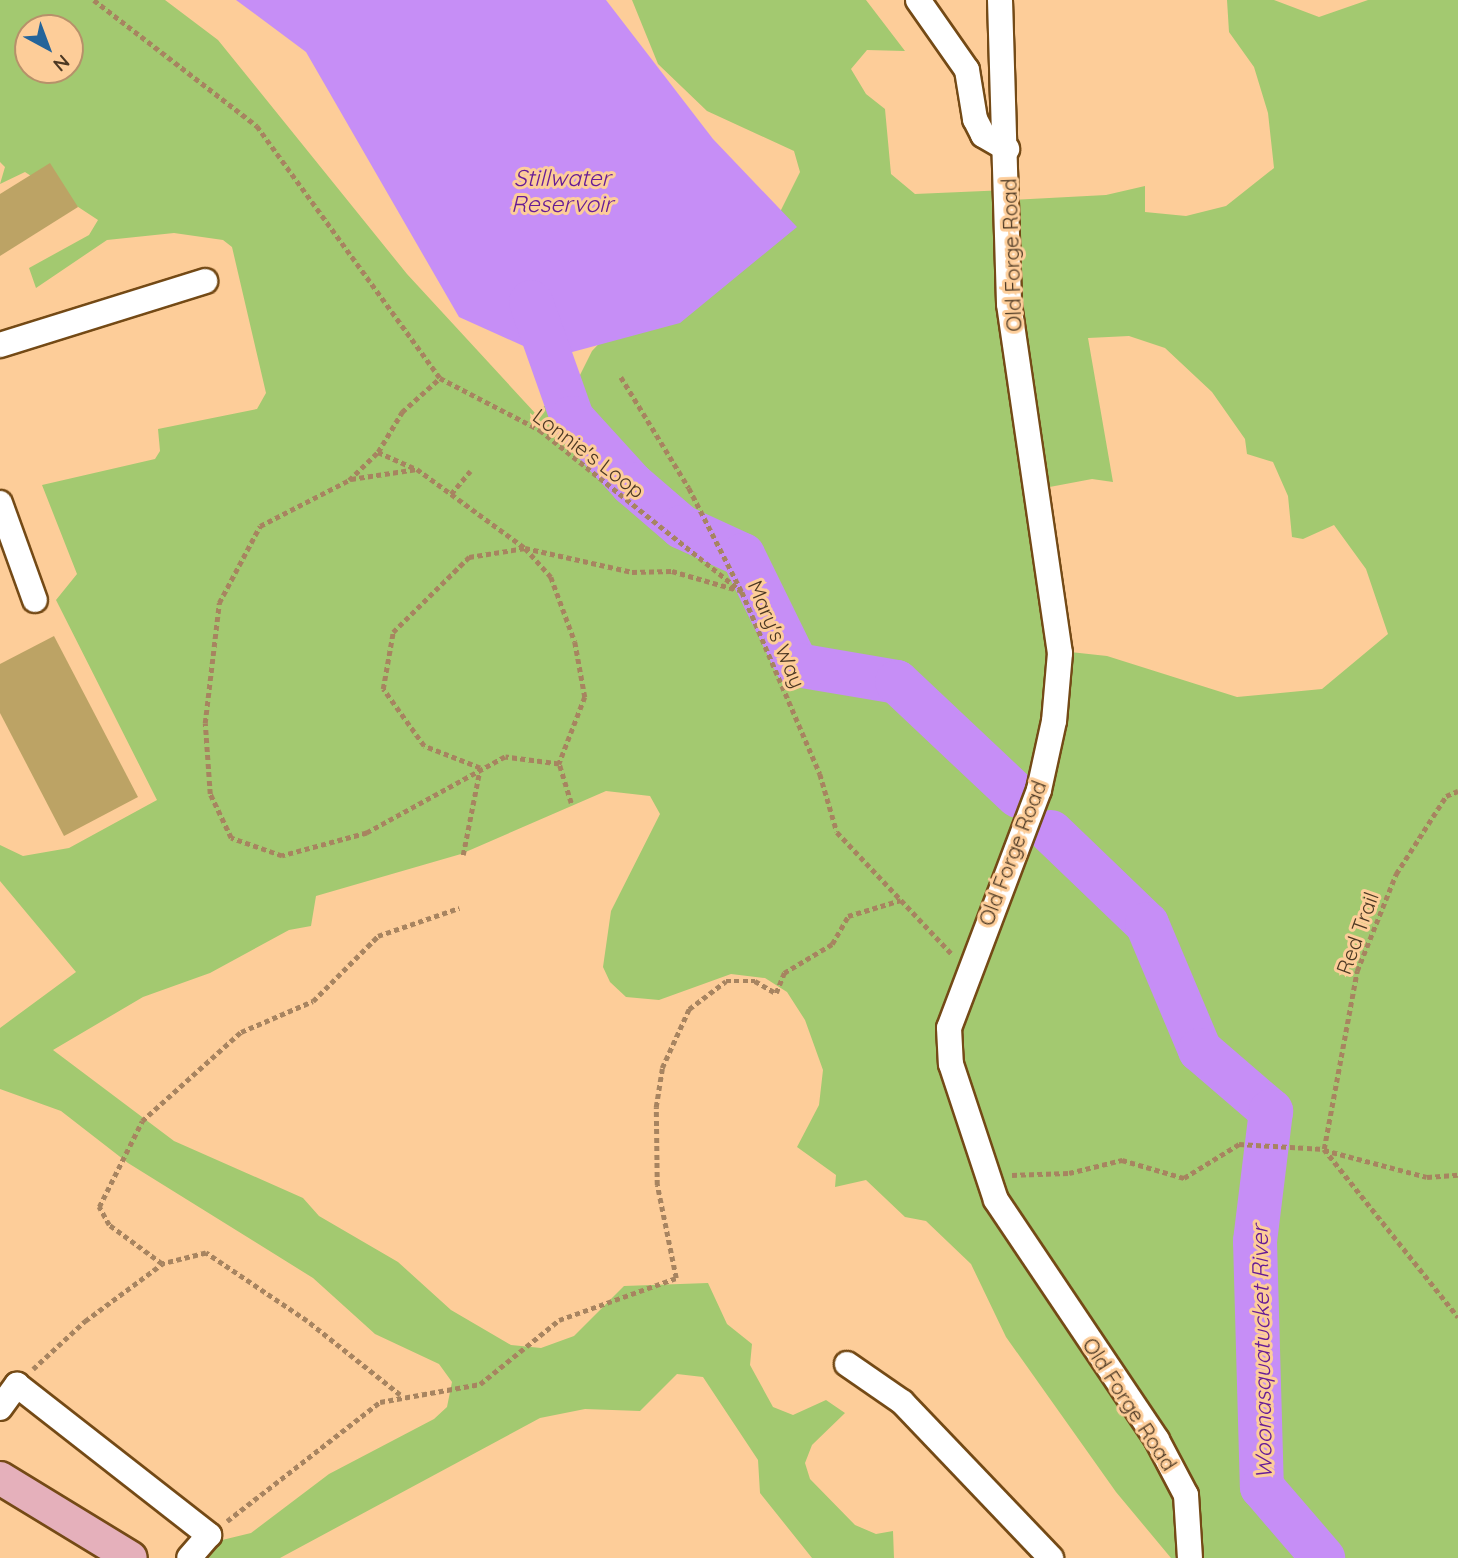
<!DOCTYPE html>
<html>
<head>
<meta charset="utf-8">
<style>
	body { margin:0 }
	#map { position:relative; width:1458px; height:1558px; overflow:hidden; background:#fdcd99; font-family:Quicksand,sans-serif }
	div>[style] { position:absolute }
	.green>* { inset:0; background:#a3c970 }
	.water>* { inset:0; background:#c68ef6 }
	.river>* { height:44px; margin:-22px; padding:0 22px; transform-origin:22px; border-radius:22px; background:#c68ef6 }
	.building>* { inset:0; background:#bca365 }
	.path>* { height:4.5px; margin-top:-2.25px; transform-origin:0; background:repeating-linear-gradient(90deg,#a78460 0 5px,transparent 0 8.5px) }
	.roads { filter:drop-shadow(2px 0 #744a16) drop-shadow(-2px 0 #744a16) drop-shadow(0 2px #744a16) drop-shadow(0 -2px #744a16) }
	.minor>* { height:24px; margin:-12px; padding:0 12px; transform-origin:12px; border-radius:12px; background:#fff }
	.major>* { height:32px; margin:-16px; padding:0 16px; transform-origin:16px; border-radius:16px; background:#e5b0bb }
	span { translate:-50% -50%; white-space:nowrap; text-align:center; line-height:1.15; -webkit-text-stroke:6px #fdcd99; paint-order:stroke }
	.street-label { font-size:21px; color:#4c3823 }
	.water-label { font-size:23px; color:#671c96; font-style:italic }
	.north { position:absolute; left:14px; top:14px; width:70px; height:70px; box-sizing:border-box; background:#fdcd99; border:2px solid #b6916a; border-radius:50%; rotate:139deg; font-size:19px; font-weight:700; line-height:28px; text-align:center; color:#4c3823 }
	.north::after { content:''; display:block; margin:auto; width:24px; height:32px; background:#24649a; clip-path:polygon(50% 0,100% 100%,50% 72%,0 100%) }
</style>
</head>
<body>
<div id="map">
	<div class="green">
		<div style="clip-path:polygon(evenodd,0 0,165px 0,218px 40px,407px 274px,535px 413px,576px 383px,592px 351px,611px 331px,779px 214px,800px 172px,794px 151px,707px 111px,658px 64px,632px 0,866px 0,905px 51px,867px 50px,851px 69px,866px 94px,885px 109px,891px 174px,915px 194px,1007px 190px,1013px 200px,1106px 195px,1145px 186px,1145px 212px,1186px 216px,1226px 206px,1274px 168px,1268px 113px,1254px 67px,1229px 32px,1227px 0,1274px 0,1319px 17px,1368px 0,1458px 0,1458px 1558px,1171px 1558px,1116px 1492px,1006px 1337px,971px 1264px,926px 1221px,905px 1217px,866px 1180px,835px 1187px,836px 1175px,797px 1147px,819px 1105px,823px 1070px,805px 1020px,787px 992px,765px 978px,731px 974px,659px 1000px,626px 997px,610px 982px,603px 967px,611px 911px,660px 814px,650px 796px,606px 791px,461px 854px,316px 896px,311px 926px,289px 930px,210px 973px,143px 997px,53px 1050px,174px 1141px,303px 1198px,319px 1216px,398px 1262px,451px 1310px,511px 1345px,541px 1348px,574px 1336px,624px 1286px,708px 1283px,727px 1324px,752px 1344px,750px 1365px,773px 1407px,793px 1415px,826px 1400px,845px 1413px,812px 1445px,805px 1463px,810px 1479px,855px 1525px,876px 1534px,893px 1531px,894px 1558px,812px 1558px,760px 1493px,758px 1460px,703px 1377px,677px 1374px,640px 1411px,585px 1409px,540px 1418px,280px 1558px,208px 1558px,218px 1541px,251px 1533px,329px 1474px,434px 1419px,447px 1407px,452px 1382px,439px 1364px,375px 1334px,313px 1278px,128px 1163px,61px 1111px,0 1089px,0 1028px,76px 972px,0 881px,0 845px,23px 856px,69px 848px,157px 800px,56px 600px,77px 574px,42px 485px,155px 459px,160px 451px,158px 429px,257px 409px,266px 393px,232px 247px,223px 240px,174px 233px,107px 240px,36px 288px,29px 268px,89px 235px,98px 220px,25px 172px,0 184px,5px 167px,0 162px,0 0,28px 28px,70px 28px,70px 70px,28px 70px,28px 28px,0 0,1129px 336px,1165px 348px,1212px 392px,1245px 439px,1247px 454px,1273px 462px,1288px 496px,1292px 537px,1303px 539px,1334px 525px,1366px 569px,1388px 634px,1322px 689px,1237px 697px,1107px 656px,1061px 651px,1039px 489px,1092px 479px,1113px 482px,1088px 338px,1129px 336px)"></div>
	</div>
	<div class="water">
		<div style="clip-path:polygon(236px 0,606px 0,713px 139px,797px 227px,680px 323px,550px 358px,459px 317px,306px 52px)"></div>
	</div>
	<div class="river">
		<div style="left:531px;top:302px;width:123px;rotate:70.5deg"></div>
		<div style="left:572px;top:418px;width:89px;rotate:47.7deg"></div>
		<div style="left:632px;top:484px;width:66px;rotate:40.7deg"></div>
		<div style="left:682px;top:527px;width:67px;rotate:24.7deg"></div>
		<div style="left:743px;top:555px;width:123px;rotate:63.9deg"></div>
		<div style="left:797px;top:665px;width:101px;rotate:9.6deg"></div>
		<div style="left:897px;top:682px;width:166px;rotate:43.3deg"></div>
		<div style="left:1051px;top:832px;width:133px;rotate:43.8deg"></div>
		<div style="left:1147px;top:924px;width:137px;rotate:67.2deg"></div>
		<div style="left:1200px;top:1050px;width:94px;rotate:40.7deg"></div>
		<div style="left:1271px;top:1111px;width:131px;rotate:97deg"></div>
		<div style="left:1255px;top:1241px;width:246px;rotate:88.4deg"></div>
		<div style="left:1262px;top:1487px;width:94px;rotate:49.3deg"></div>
	</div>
	<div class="building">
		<div style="clip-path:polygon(50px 163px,78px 207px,0 256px,0 194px)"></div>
		<div style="clip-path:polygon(54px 636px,138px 797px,64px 836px,0 713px,0 664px)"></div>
	</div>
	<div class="path">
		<div style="left:94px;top:0;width:206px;rotate:37.7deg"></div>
		<div style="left:257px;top:126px;width:311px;rotate:54deg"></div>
		<div style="left:621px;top:377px;width:130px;rotate:58.5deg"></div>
		<div style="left:689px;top:488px;width:117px;rotate:63deg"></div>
		<div style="left:742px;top:592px;width:198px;rotate:66.8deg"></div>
		<div style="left:820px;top:774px;width:60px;rotate:73.7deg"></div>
		<div style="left:837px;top:832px;width:169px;rotate:46.7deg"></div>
		<div style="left:378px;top:452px;width:42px;rotate:24.1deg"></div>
		<div style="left:351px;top:479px;width:67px;rotate:-8.6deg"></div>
		<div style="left:417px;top:469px;width:134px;rotate:36.2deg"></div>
		<div style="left:525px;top:548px;width:39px;rotate:48deg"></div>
		<div style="left:551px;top:577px;width:69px;rotate:69.7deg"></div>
		<div style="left:575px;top:642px;width:56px;rotate:79.7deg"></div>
		<div style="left:585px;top:697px;width:72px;rotate:111.2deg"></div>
		<div style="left:451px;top:494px;width:30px;rotate:-50deg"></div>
		<div style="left:571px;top:803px;width:41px;rotate:-107.1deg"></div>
		<div style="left:559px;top:764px;width:54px;rotate:-172.6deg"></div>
		<div style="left:505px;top:757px;width:158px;rotate:151.2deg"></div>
		<div style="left:367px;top:833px;width:88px;rotate:164.9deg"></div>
		<div style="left:282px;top:856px;width:54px;rotate:-160.6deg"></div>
		<div style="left:231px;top:838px;width:49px;rotate:-115.5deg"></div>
		<div style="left:210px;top:794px;width:71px;rotate:-94deg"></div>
		<div style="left:205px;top:723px;width:121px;rotate:-83.3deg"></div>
		<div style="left:219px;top:603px;width:87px;rotate:-62deg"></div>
		<div style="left:260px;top:526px;width:100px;rotate:-27.3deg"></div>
		<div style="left:349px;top:480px;width:40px;rotate:-44deg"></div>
		<div style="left:378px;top:452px;width:47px;rotate:-59deg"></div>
		<div style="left:402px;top:412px;width:51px;rotate:-41.8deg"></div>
		<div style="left:440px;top:378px;width:113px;rotate:27.5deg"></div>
		<div style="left:540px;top:430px;width:259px;rotate:38.7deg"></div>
		<div style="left:463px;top:855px;width:89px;rotate:-78.9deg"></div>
		<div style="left:480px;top:768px;width:60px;rotate:-158.6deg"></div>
		<div style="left:424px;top:746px;width:70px;rotate:-125.7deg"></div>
		<div style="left:383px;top:689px;width:58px;rotate:-80deg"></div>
		<div style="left:393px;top:632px;width:107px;rotate:-44.6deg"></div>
		<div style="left:469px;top:557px;width:57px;rotate:-9.1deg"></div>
		<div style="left:525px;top:548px;width:110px;rotate:12.6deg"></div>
		<div style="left:632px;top:572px;width:40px;rotate:-1.4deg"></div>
		<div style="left:672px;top:571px;width:69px;rotate:16.1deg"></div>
		<div style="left:1324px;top:1149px;width:215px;rotate:51.4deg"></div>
		<div style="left:1324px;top:1150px;width:106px;rotate:14.7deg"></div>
		<div style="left:1427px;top:1177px;width:31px;rotate:-4deg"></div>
		<div style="left:1012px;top:1175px;width:57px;rotate:-2deg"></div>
		<div style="left:1069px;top:1173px;width:55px;rotate:-13.8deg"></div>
		<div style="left:1122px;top:1160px;width:65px;rotate:16.2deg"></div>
		<div style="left:1184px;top:1178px;width:65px;rotate:-31.7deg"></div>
		<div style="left:1239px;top:1144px;width:85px;rotate:3.4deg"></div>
		<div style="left:1324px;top:1149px;width:181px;rotate:-79.5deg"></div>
		<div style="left:1357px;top:971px;width:105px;rotate:-68.1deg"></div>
		<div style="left:1396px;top:874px;width:93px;rotate:-57.3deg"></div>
		<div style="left:1446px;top:796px;width:13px;rotate:-23deg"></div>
		<div style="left:33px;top:1369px;width:71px;rotate:-42.7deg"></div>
		<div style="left:85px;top:1321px;width:96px;rotate:-36.5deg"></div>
		<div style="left:400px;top:1395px;width:119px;rotate:-141.5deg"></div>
		<div style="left:307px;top:1321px;width:122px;rotate:-146deg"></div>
		<div style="left:206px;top:1253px;width:45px;rotate:166deg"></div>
		<div style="left:162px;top:1264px;width:66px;rotate:-143.7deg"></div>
		<div style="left:109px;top:1225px;width:21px;rotate:-119deg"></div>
		<div style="left:99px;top:1207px;width:96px;rotate:-63.4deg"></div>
		<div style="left:142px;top:1121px;width:133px;rotate:-42deg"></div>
		<div style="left:241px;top:1032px;width:78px;rotate:-23.3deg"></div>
		<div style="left:313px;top:1001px;width:92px;rotate:-45deg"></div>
		<div style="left:378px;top:936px;width:86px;rotate:-19.1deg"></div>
		<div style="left:227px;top:1521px;width:194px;rotate:-37.9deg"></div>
		<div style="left:380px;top:1402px;width:102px;rotate:-10.2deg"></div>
		<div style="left:480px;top:1384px;width:102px;rotate:-39deg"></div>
		<div style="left:559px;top:1320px;width:124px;rotate:-19.7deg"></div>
		<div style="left:676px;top:1278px;width:95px;rotate:-101.5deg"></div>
		<div style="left:657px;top:1185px;width:78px;rotate:-90.7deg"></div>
		<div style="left:656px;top:1107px;width:39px;rotate:-81deg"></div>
		<div style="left:662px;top:1068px;width:65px;rotate:-65.4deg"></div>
		<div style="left:689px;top:1009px;width:46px;rotate:-37.1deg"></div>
		<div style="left:726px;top:981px;width:29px"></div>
		<div style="left:755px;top:981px;width:24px;rotate:30deg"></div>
		<div style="left:776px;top:993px;width:22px;rotate:-68deg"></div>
		<div style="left:784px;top:973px;width:56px;rotate:-31.1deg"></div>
		<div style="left:832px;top:944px;width:32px;rotate:-60deg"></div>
		<div style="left:848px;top:916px;width:55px;rotate:-16.8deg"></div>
	</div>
	<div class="roads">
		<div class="minor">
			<div style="left:918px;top:0;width:85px;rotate:55deg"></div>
			<div style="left:967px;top:70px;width:50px;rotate:80.7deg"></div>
			<div style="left:975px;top:119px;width:18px;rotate:63deg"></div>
			<div style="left:983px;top:135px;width:28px;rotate:30deg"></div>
			<div style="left:1000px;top:0;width:304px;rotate:88.3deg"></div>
			<div style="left:1009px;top:304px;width:353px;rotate:81.7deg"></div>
			<div style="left:1060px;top:653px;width:68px;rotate:95deg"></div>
			<div style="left:1054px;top:721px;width:71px;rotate:102.3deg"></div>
			<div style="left:1039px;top:790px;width:254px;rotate:110.7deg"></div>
			<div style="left:949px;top:1028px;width:36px;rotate:87deg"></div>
			<div style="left:951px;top:1064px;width:143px;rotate:71.7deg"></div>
			<div style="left:996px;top:1200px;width:289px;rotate:56.1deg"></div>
			<div style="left:1157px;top:1440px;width:62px;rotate:62.2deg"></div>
			<div style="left:1186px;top:1495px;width:63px;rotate:86.4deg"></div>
			<div style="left:0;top:345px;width:215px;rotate:-17.3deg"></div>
			<div style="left:0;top:503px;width:103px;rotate:70.2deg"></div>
			<div style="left:847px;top:1364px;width:67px;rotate:34.6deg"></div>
			<div style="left:902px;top:1402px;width:216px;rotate:46.3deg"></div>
			<div style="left:0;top:1408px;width:29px;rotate:-54deg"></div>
			<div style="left:17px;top:1385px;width:244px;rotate:38deg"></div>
			<div style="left:209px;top:1535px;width:30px;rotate:131deg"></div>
		</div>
		<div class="major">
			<div style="left:0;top:1478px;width:153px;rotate:31.4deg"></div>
		</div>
	</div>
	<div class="street-label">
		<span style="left:1011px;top:255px;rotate:-92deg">Old Forge Road</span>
		<span style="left:589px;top:453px;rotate:37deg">Lonnie's Loop</span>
		<span style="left:777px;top:634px;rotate:67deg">Mary's Way</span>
		<span style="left:1012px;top:853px;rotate:-69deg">Old Forge Road</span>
		<span style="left:1357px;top:933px;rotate:-70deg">Red Trail</span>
		<span style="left:1130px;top:1404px;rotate:57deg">Old Forge Road</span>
	</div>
	<div class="water-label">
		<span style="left:562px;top:191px">Stillwater<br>Reservoir</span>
		<span style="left:1262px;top:1352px;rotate:-91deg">Woonasquatucket River</span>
	</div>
	<div class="north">N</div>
</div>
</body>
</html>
